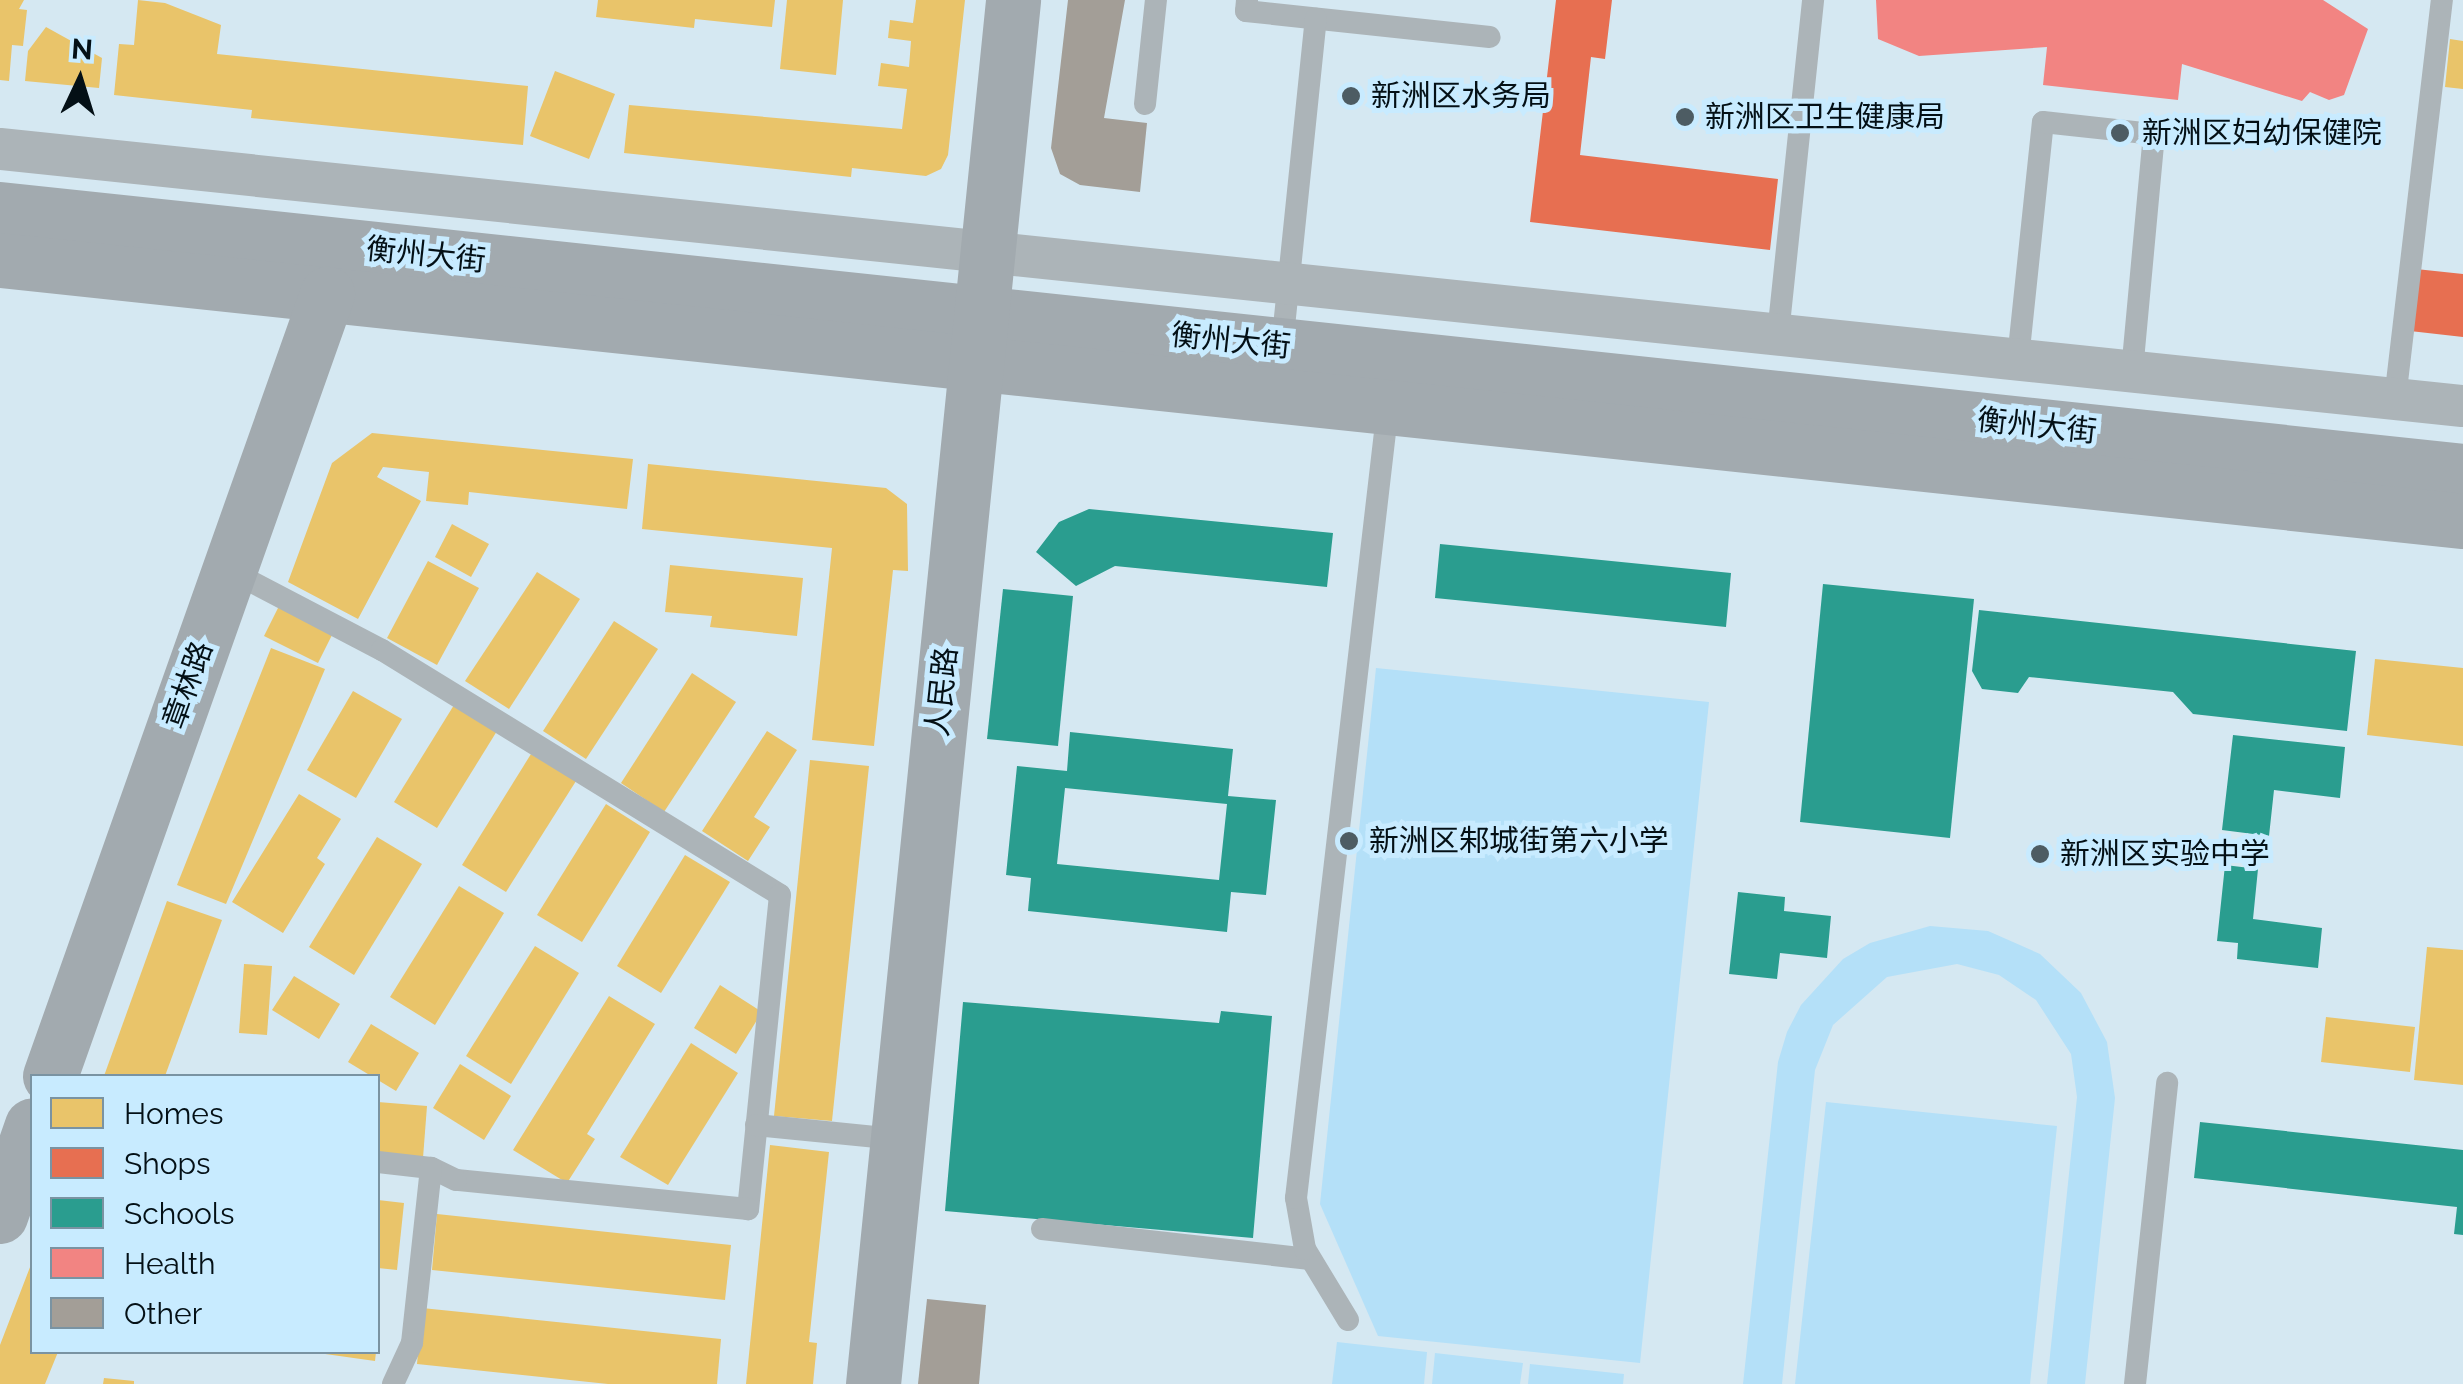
<!DOCTYPE html>
<html>
<head>
<meta charset="utf-8">
<style>
	body { margin:0 }
	#map { position:relative; width:2463px; height:1384px; overflow:hidden; background:#d5e8f2; font-family:Raleway,"Noto Sans SC",sans-serif }
	div>[style] { position:absolute }
	.green>* { inset:0; background:#b4e0f8 }
	.homes>* { inset:0; background:#e9c46a }
	.shops>* { inset:0; background:#e76f51 }
	.schools>* { inset:0; background:#2a9d8f }
	.health>* { inset:0; background:#f28482 }
	.building>* { inset:0; background:#a39e97 }
	.lane>* { height:22px; margin:-11px; padding:0 11px; transform-origin:11px; border-radius:11px; background:#acb4b8 }
	.street>* { height:42px; margin:-21px; padding:0 21px; transform-origin:21px; border-radius:21px; background:#acb4b8 }
	.secondary>* { height:55px; margin:-27.5px; padding:0 27.5px; transform-origin:27.5px; border-radius:27.5px; background:#a2aaaf }
	.dots>* { width:28px; height:28px; translate:-50% -50%; box-sizing:border-box; border:5px solid #c8ebff; border-radius:50% }
	span { translate:-50% -50%; white-space:nowrap; text-align:center; line-height:1.15; -webkit-text-stroke:10px #c8ebff; paint-order:stroke }
	.poi-label { font-size:30px; color:#041016 }
	.left { translate:0 -50%; text-align:left }
	.street-label { font-size:30px; color:#041016 }
	.legend { position:absolute; left:30px; top:1074px; width:350px; height:280px; box-sizing:border-box; background:#c8ebff; border:2px solid #7a93a2; margin:0; padding:12px 18px; list-style:none; font-size:30px; color:#041016 }
	.legend li { display:flex; align-items:center; gap:20px; height:50px }
	.legend b { width:50px; border:2px solid #7a93a2 }
	.north { position:absolute; left:30px; top:30px; width:100px; height:100px; -webkit-text-stroke:8px #c8ebff; paint-order:stroke; rotate:4deg; font-size:28px; font-weight:700; line-height:40px; text-align:center; color:#041016 }
	.north::after { content:''; display:block; margin:auto; width:35px; height:45px; background:#041016; clip-path:polygon(50% 0,100% 100%,50% 72%,0 100%) }
</style>
</head>
<body>
<div id="map">
	<div class="green">
		<div style="clip-path:polygon(1376px 668px,1709px 702px,1640px 1363px,1378px 1336px,1320px 1204px)"></div>
		<div style="clip-path:polygon(1930px 926px,1988px 931px,2040px 954px,2081px 993px,2107px 1042px,2115px 1098px,2085px 1384px,2047px 1384px,2077px 1097px,2071px 1054px,2036px 1000px,1999px 975px,1957px 964px,1887px 977px,1833px 1025px,1815px 1070px,1782px 1384px,1743px 1384px,1778px 1062px,1787px 1032px,1801px 1005px,1843px 959px,1870px 943px)"></div>
		<div style="clip-path:polygon(1826px 1102px,2057px 1126px,2030px 1384px,1795px 1384px)"></div>
		<div style="clip-path:polygon(1337px 1342px,1427px 1352px,1424px 1384px,1332px 1384px)"></div>
		<div style="clip-path:polygon(1435px 1353px,1523px 1363px,1520px 1384px,1432px 1384px)"></div>
		<div style="clip-path:polygon(1530px 1364px,1624px 1374px,1623px 1384px,1528px 1384px)"></div>
	</div>
	<div class="homes">
		<div style="clip-path:polygon(0 0,24px 0,19px 9px,27px 10px,23px 46px,12px 45px,9px 81px,0 80px)"></div>
		<div style="clip-path:polygon(138px 0,165px 3px,221px 25px,217px 54px,528px 86px,523px 145px,251px 118px,252px 110px,114px 95px,119px 44px,134px 45px)"></div>
		<div style="clip-path:polygon(598px 0,775px 0,772px 27px,695px 19px,694px 28px,596px 17px)"></div>
		<div style="clip-path:polygon(787px 0,843px 0,836px 75px,780px 69px)"></div>
		<div style="clip-path:polygon(916px 0,965px 0,948px 155px,941px 169px,926px 176px,852px 168px,851px 177px,624px 153px,629px 105px,902px 129px,907px 89px,878px 86px,881px 63px,909px 67px,911px 41px,888px 38px,890px 20px,913px 23px)"></div>
		<div style="clip-path:polygon(46px 27px,102px 58px,99px 88px,25px 81px,28px 51px)"></div>
		<div style="clip-path:polygon(2450px 39px,2463px 41px,2463px 89px,2445px 87px)"></div>
		<div style="clip-path:polygon(555px 71px,615px 94px,589px 159px,530px 136px)"></div>
		<div style="clip-path:polygon(372px 433px,633px 459px,627px 509px,469px 492px,468px 505px,426px 501px,429px 472px,383px 467px,377px 477px,421px 501px,358px 619px,288px 582px,332px 463px)"></div>
		<div style="clip-path:polygon(648px 464px,886px 488px,907px 504px,908px 571px,893px 570px,874px 746px,812px 740px,832px 548px,642px 529px)"></div>
		<div style="clip-path:polygon(452px 524px,489px 544px,471px 577px,435px 557px)"></div>
		<div style="clip-path:polygon(428px 561px,479px 588px,437px 665px,387px 638px)"></div>
		<div style="clip-path:polygon(670px 565px,803px 578px,797px 636px,710px 627px,712px 616px,665px 612px)"></div>
		<div style="clip-path:polygon(537px 572px,580px 599px,509px 709px,465px 681px)"></div>
		<div style="clip-path:polygon(281px 602px,335px 629px,318px 663px,264px 636px)"></div>
		<div style="clip-path:polygon(614px 621px,658px 649px,586px 759px,543px 731px)"></div>
		<div style="clip-path:polygon(271px 648px,325px 669px,226px 904px,177px 885px)"></div>
		<div style="clip-path:polygon(2375px 659px,2463px 668px,2463px 746px,2367px 735px)"></div>
		<div style="clip-path:polygon(692px 673px,736px 702px,664px 812px,621px 783px)"></div>
		<div style="clip-path:polygon(353px 691px,402px 719px,356px 798px,307px 770px)"></div>
		<div style="clip-path:polygon(454px 705px,497px 731px,437px 828px,394px 802px)"></div>
		<div style="clip-path:polygon(767px 731px,797px 750px,754px 817px,770px 827px,748px 861px,702px 831px)"></div>
		<div style="clip-path:polygon(531px 754px,576px 781px,506px 892px,462px 865px)"></div>
		<div style="clip-path:polygon(810px 760px,869px 766px,832px 1121px,774px 1116px)"></div>
		<div style="clip-path:polygon(299px 794px,341px 819px,317px 858px,325px 864px,283px 933px,232px 902px)"></div>
		<div style="clip-path:polygon(606px 804px,650px 832px,582px 942px,537px 915px)"></div>
		<div style="clip-path:polygon(377px 837px,422px 864px,354px 975px,309px 947px)"></div>
		<div style="clip-path:polygon(685px 855px,730px 882px,661px 993px,617px 966px)"></div>
		<div style="clip-path:polygon(459px 886px,504px 913px,435px 1025px,390px 997px)"></div>
		<div style="clip-path:polygon(167px 901px,222px 920px,165px 1076px,104px 1076px)"></div>
		<div style="clip-path:polygon(535px 946px,579px 973px,511px 1084px,466px 1056px)"></div>
		<div style="clip-path:polygon(2427px 947px,2463px 950px,2463px 1085px,2414px 1080px)"></div>
		<div style="clip-path:polygon(244px 964px,272px 966px,267px 1035px,239px 1033px)"></div>
		<div style="clip-path:polygon(294px 976px,340px 1004px,319px 1039px,272px 1010px)"></div>
		<div style="clip-path:polygon(720px 985px,762px 1012px,736px 1054px,694px 1028px)"></div>
		<div style="clip-path:polygon(609px 996px,655px 1024px,587px 1134px,595px 1139px,567px 1183px,513px 1150px)"></div>
		<div style="clip-path:polygon(2326px 1017px,2415px 1027px,2410px 1072px,2321px 1062px)"></div>
		<div style="clip-path:polygon(371px 1024px,419px 1053px,396px 1091px,348px 1062px)"></div>
		<div style="clip-path:polygon(691px 1043px,738px 1073px,668px 1185px,620px 1157px)"></div>
		<div style="clip-path:polygon(460px 1064px,511px 1096px,484px 1140px,433px 1108px)"></div>
		<div style="clip-path:polygon(378px 1102px,427px 1106px,423px 1158px,378px 1154px)"></div>
		<div style="clip-path:polygon(770px 1145px,829px 1152px,809px 1342px,817px 1343px,813px 1384px,746px 1384px)"></div>
		<div style="clip-path:polygon(378px 1200px,404px 1203px,397px 1270px,378px 1268px)"></div>
		<div style="clip-path:polygon(437px 1214px,731px 1245px,725px 1300px,432px 1270px)"></div>
		<div style="clip-path:polygon(32px 1262px,32px 1352px,58px 1352px,45px 1384px,0 1384px,0 1345px)"></div>
		<div style="clip-path:polygon(422px 1308px,721px 1339px,717px 1384px,608px 1384px,417px 1364px)"></div>
		<div style="clip-path:polygon(311px 1352px,376px 1352px,375px 1361px)"></div>
		<div style="clip-path:polygon(104px 1378px,134px 1381px,134px 1384px,103px 1384px)"></div>
	</div>
	<div class="shops">
		<div style="clip-path:polygon(1556px 0,1612px 0,1605px 59px,1591px 57px,1580px 155px,1778px 179px,1770px 250px,1530px 222px)"></div>
		<div style="clip-path:polygon(2416px 269px,2463px 274px,2463px 337px,2410px 331px)"></div>
	</div>
	<div class="schools">
		<div style="clip-path:polygon(1089px 509px,1333px 533px,1327px 587px,1115px 566px,1076px 586px,1036px 552px,1059px 522px)"></div>
		<div style="clip-path:polygon(1440px 544px,1731px 573px,1726px 627px,1435px 598px)"></div>
		<div style="clip-path:polygon(1823px 584px,1974px 599px,1950px 838px,1800px 822px)"></div>
		<div style="clip-path:polygon(1003px 589px,1073px 596px,1058px 746px,987px 739px)"></div>
		<div style="clip-path:polygon(1979px 610px,2356px 651px,2347px 731px,2193px 714px,2173px 692px,2029px 677px,2018px 693px,1982px 689px,1972px 671px)"></div>
		<div style="clip-path:polygon(evenodd,1070px 732px,1233px 749px,1228px 796px,1276px 800px,1266px 895px,1231px 892px,1227px 932px,1028px 911px,1031px 878px,1006px 875px,1017px 766px,1067px 771px,1070px 732px,1065px 788px,1227px 804px,1219px 880px,1057px 864px,1065px 788px)"></div>
		<div style="clip-path:polygon(2233px 735px,2345px 747px,2340px 798px,2274px 790px,2269px 836px,2222px 830px)"></div>
		<div style="clip-path:polygon(2225px 865px,2258px 869px,2253px 919px,2322px 928px,2318px 968px,2237px 959px,2238px 943px,2217px 941px)"></div>
		<div style="clip-path:polygon(1738px 892px,1785px 897px,1784px 911px,1831px 916px,1827px 958px,1780px 953px,1777px 979px,1729px 974px)"></div>
		<div style="clip-path:polygon(963px 1002px,1219px 1023px,1221px 1011px,1272px 1016px,1253px 1238px,945px 1211px)"></div>
		<div style="clip-path:polygon(2200px 1122px,2463px 1150px,2463px 1235px,2454px 1234px,2457px 1207px,2194px 1178px)"></div>
	</div>
	<div class="health">
		<div style="clip-path:polygon(1876px 0,2323px 0,2368px 29px,2344px 95px,2329px 100px,2310px 92px,2302px 101px,2182px 64px,2178px 100px,2043px 85px,2047px 47px,1919px 56px,1878px 39px)"></div>
	</div>
	<div class="building">
		<div style="clip-path:polygon(1068px 0,1125px 0,1104px 118px,1147px 123px,1140px 192px,1080px 185px,1060px 174px,1051px 148px)"></div>
		<div style="clip-path:polygon(927px 1299px,986px 1305px,979px 1384px,918px 1384px)"></div>
	</div>
	<div class="lane">
		<div style="left:1247px;top:0;width:11px;rotate:95deg"></div>
		<div style="left:1246px;top:11px;width:245px;rotate:6.1deg"></div>
		<div style="left:1145px;top:104px;width:105px;rotate:-84deg"></div>
		<div style="left:1778px;top:334px;width:336px;rotate:-84deg"></div>
		<div style="left:1282px;top:346px;width:329px;rotate:-84.1deg"></div>
		<div style="left:2018px;top:359px;width:238px;rotate:-84deg"></div>
		<div style="left:2043px;top:122px;width:112px;rotate:6.2deg"></div>
		<div style="left:2154px;top:134px;width:238px;rotate:95.3deg"></div>
		<div style="left:2395px;top:399px;width:402px;rotate:-83.3deg"></div>
		<div style="left:229px;top:570px;width:173px;rotate:27.6deg"></div>
		<div style="left:382px;top:650px;width:467px;rotate:31.6deg"></div>
		<div style="left:780px;top:895px;width:316px;rotate:95.8deg"></div>
		<div style="left:748px;top:1209px;width:293px;rotate:-174.3deg"></div>
		<div style="left:456px;top:1180px;width:28px;rotate:-154deg"></div>
		<div style="left:756px;top:1125px;width:142px;rotate:5.7deg"></div>
		<div style="left:378px;top:1162px;width:53px;rotate:6.5deg"></div>
		<div style="left:431px;top:1168px;width:176px;rotate:96.2deg"></div>
		<div style="left:412px;top:1343px;width:45px;rotate:114.9deg"></div>
		<div style="left:1042px;top:1229px;width:270px;rotate:6.4deg"></div>
		<div style="left:1348px;top:1320px;width:83px;rotate:-121.2deg"></div>
		<div style="left:1305px;top:1249px;width:52px;rotate:-100deg"></div>
		<div style="left:1296px;top:1198px;width:796px;rotate:-83.37deg"></div>
		<div style="left:2135px;top:1384px;width:303px;rotate:-83.9deg"></div>
	</div>
	<div class="street">
		<div style="left:0;top:149px;width:2476px;rotate:5.96deg"></div>
	</div>
	<div class="secondary">
		<div style="left:0;top:209px;width:2477px;rotate:6.07deg"></div>
		<div style="left:0;top:260px;width:2477px;rotate:6.05deg"></div>
		<div style="left:50px;top:1076px;width:830px;rotate:-70.49deg"></div>
		<div style="left:0;top:1216px;width:96px;rotate:-70.6deg"></div>
		<div style="left:873px;top:1384px;width:1391px;rotate:-84.22deg"></div>
	</div>
	<div class="dots">
		<div style="left:1351px;top:96px;background:#4d5c63"></div>
		<div style="left:1685px;top:117px;background:#4d5c63"></div>
		<div style="left:2120px;top:133px;background:#4d5c63"></div>
		<div style="left:1349px;top:841px;background:#4d5c63"></div>
		<div style="left:2040px;top:854px;background:#4d5c63"></div>
	</div>
	<div class="poi-label">
		<span class="left" style="left:1371px;top:96px">新洲区水务局</span>
		<span class="left" style="left:1705px;top:117px">新洲区卫生健康局</span>
		<span class="left" style="left:2142px;top:133px">新洲区妇幼保健院</span>
		<span class="left" style="left:1369px;top:841px">新洲区邾城街第六小学</span>
		<span class="left" style="left:2060px;top:854px">新洲区实验中学</span>
	</div>
	<div class="street-label">
		<span style="left:426px;top:255px;rotate:6deg">衡州大街</span>
		<span style="left:1231px;top:341px;rotate:6deg">衡州大街</span>
		<span style="left:2037px;top:426px;rotate:6deg">衡州大街</span>
		<span style="left:188px;top:685px;rotate:-70deg">章林路</span>
		<span style="left:942px;top:692px;rotate:-84deg">人民路</span>
	</div>
	<ul class="legend">
	<li><b style="height:28px;background:#e9c46a"></b>Homes</li>
	<li><b style="height:28px;background:#e76f51"></b>Shops</li>
	<li><b style="height:28px;background:#2a9d8f"></b>Schools</li>
	<li><b style="height:28px;background:#f28482"></b>Health</li>
	<li><b style="height:28px;background:#a39e97"></b>Other</li>
	</ul>
	<div class="north">N</div>
</div>
</body>
</html>
